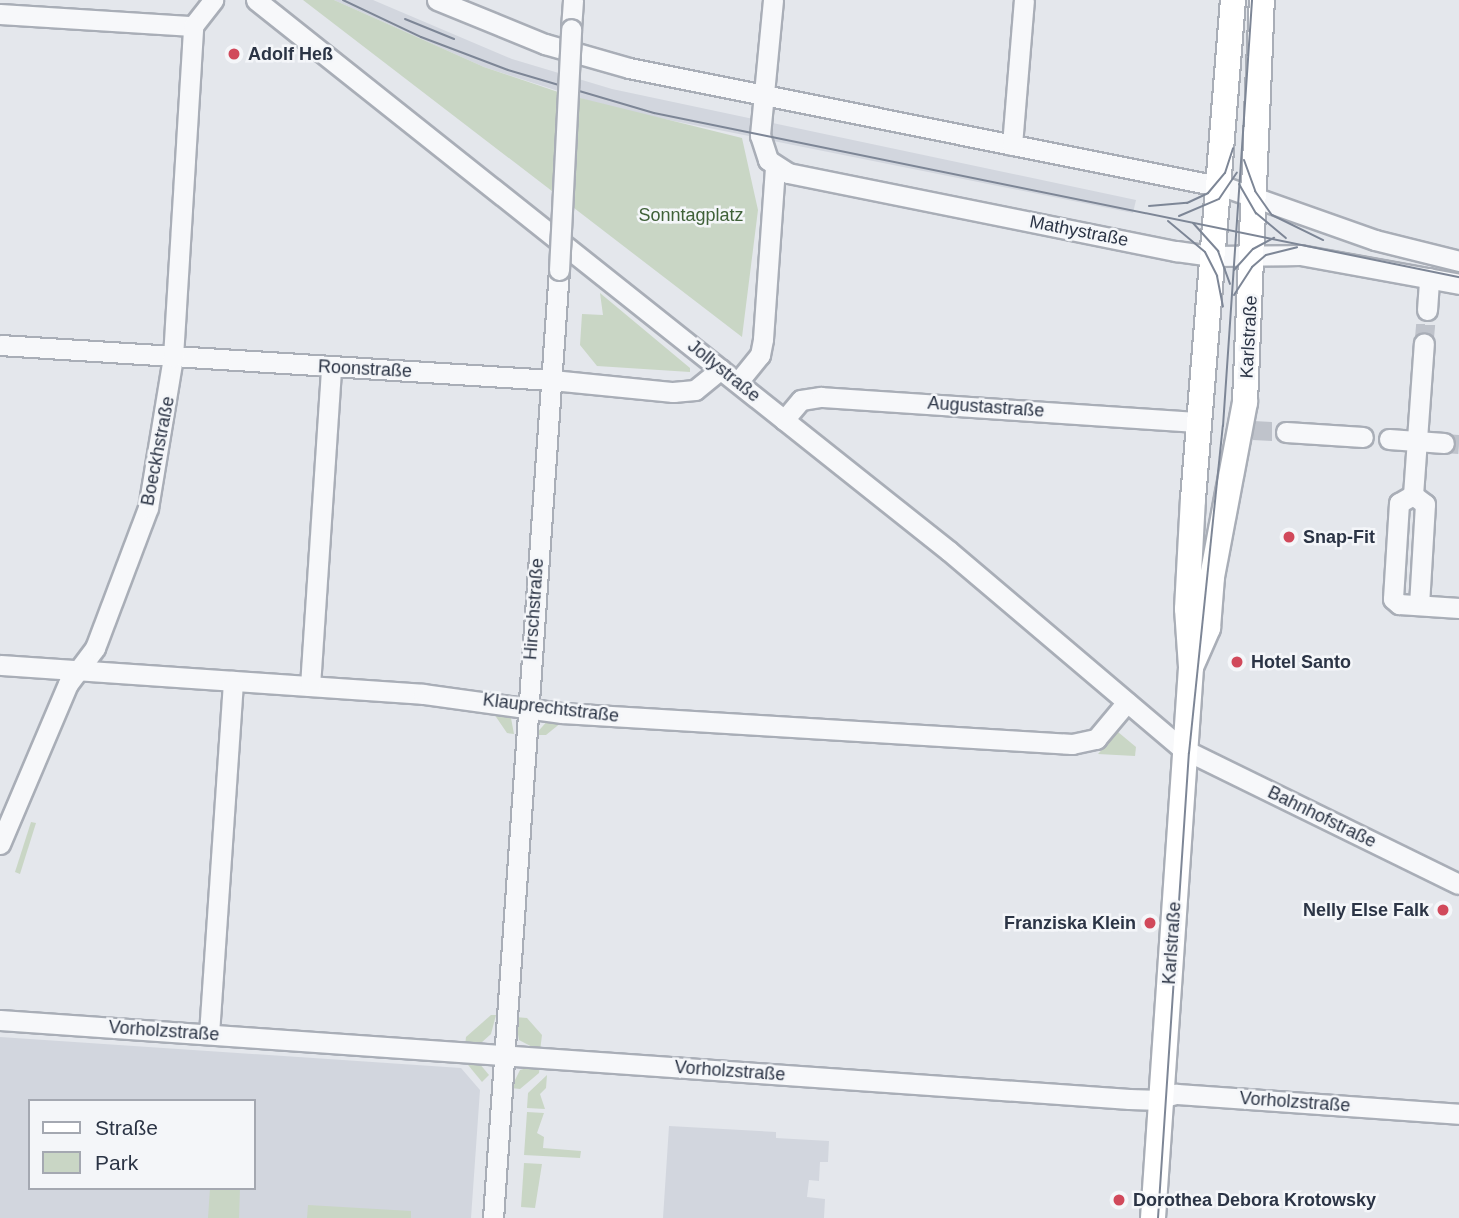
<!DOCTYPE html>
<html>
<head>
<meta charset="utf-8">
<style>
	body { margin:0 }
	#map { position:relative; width:1459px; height:1218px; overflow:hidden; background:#e4e7ec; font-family:Arial,sans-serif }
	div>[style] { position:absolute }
	.built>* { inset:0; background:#d2d6de }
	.green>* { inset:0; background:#c9d6c5 }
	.minor-tunnel>* { height:19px; margin-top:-9.5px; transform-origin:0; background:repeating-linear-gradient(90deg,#bfc3cb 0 19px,transparent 0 29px) }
	.roads { filter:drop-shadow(2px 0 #a9aeb7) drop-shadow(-2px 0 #a9aeb7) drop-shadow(0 2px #a9aeb7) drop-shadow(0 -2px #a9aeb7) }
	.minor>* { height:19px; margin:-9.5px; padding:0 9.5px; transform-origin:9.5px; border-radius:9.5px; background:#f7f8fa }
	.major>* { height:24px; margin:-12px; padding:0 12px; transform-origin:12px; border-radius:12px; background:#fff }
	.tram>* { height:2px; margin:-1px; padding:0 1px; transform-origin:1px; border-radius:1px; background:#7d8696 }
	.bridges { filter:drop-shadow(2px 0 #a9aeb7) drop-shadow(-2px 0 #a9aeb7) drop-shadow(0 2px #a9aeb7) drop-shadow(0 -2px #a9aeb7) }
	.minor-bridge>* { height:19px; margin:-9.5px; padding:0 9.5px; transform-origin:9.5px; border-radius:9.5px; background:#f7f8fa }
	.dots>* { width:19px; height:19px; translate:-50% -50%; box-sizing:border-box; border:4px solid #f4f6f9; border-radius:50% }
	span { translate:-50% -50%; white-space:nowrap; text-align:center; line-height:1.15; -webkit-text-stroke:5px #f4f6f9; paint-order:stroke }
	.poi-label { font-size:18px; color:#2b3445; font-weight:700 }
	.left { translate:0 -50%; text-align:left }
	.right { translate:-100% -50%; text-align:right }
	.park-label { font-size:18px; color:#3f6138 }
	.street-label { font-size:18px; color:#2b3445 }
	.legend { position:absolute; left:28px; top:1099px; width:228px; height:91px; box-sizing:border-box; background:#f4f6f9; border:2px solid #a4a8b1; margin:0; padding:9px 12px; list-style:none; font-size:21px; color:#2b3445 }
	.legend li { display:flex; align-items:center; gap:14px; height:35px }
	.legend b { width:35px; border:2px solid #a4a8b1 }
</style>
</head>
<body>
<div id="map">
	<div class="built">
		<div style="clip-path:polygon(334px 0,373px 0,512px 59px,612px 89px,1136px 200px,1133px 213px,614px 109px,484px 67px)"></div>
		<div style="clip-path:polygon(evenodd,0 1037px,461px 1068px,480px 1090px,471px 1218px,0 1218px,0 1037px,30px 1101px,254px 1101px,254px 1188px,30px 1188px,30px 1101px)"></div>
		<div style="clip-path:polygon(669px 1126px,776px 1132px,776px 1138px,829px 1141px,828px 1162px,820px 1162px,819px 1181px,809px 1180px,807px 1197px,825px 1199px,824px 1218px,663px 1218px)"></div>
	</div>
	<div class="green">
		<div style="clip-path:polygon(303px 0,334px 0,484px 67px,564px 94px,742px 138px,758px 210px,742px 337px)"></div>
		<div style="clip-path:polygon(600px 293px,690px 368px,690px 372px,597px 366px,580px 345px,582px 314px,603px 315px)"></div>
		<div style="clip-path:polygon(489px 706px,511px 718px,514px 734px,507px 733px,492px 711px,489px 713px)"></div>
		<div style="clip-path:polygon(549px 719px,562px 722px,546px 735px,535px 735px)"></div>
		<div style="clip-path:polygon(1118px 732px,1136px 747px,1135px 756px,1098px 754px)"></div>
		<div style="clip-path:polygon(31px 822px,36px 823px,20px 874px,15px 872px)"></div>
		<div style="clip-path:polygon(491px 1015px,496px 1015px,491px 1034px,481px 1043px,465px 1046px,466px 1037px)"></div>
		<div style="clip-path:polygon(515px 1017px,527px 1018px,542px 1035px,540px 1051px,519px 1040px)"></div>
		<div style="clip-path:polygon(464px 1060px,479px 1063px,489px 1075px,482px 1082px)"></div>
		<div style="clip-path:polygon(540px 1064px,539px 1073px,520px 1089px,511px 1088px,520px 1070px)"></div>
		<div style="clip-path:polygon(547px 1075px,546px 1088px,540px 1094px,545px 1109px,527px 1108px,528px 1093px)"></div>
		<div style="clip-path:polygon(527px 1112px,544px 1113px,537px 1133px,544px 1137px,543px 1148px,581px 1151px,580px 1158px,524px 1155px)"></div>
		<div style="clip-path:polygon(524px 1163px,542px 1164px,535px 1208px,521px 1207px)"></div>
		<div style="clip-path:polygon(210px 1188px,240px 1188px,239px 1218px,208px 1218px)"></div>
		<div style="clip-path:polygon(308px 1205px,411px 1211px,411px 1218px,307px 1218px)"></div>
	</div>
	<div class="minor-tunnel">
		<div style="left:1424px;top:343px;width:33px;rotate:-85deg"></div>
		<div style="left:1253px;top:430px;width:33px;rotate:3deg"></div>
		<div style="left:1444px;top:443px;width:15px;rotate:4deg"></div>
	</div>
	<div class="roads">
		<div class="minor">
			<div style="left:256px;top:0;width:885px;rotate:38.49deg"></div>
			<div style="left:949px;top:551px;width:304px;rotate:40.3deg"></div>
			<div style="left:1181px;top:748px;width:309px;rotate:26.1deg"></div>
			<div style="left:437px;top:0;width:117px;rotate:22.2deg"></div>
			<div style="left:545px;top:44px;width:87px;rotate:15.9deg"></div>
			<div style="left:629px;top:68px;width:611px;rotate:11.33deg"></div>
			<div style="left:1228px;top:188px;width:156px;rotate:19.5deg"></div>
			<div style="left:1375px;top:240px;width:87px;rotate:14deg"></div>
			<div style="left:773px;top:0;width:136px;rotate:95.5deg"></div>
			<div style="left:760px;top:135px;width:26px;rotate:72deg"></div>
			<div style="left:768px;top:160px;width:24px;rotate:33deg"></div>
			<div style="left:788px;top:173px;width:396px;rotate:11.4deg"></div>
			<div style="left:1176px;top:251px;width:35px;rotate:8deg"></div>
			<div style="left:1211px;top:256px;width:89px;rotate:-0.6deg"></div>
			<div style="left:1300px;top:255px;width:162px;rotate:10.3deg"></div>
			<div style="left:0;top:14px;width:193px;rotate:3.6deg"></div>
			<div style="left:193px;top:26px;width:33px;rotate:-52deg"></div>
			<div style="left:571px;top:29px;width:29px;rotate:-86deg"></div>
			<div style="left:1012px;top:145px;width:145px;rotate:-85.3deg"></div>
			<div style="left:1427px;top:310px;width:32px;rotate:-86deg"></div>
			<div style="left:0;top:345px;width:553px;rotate:3.63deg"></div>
			<div style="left:552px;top:380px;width:122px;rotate:5.7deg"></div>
			<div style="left:673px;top:392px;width:22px;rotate:-5deg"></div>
			<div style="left:695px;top:390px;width:33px;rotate:-39deg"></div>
			<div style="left:738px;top:382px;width:35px;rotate:-51deg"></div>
			<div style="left:760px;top:355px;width:16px;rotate:-79deg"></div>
			<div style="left:763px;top:339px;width:173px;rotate:-86deg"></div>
			<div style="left:784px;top:420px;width:26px;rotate:-50deg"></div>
			<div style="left:801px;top:400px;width:20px;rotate:-9deg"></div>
			<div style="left:821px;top:397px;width:378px;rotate:3.8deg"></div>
			<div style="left:1286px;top:432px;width:77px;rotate:3.7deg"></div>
			<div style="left:1389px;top:439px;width:55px;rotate:4.2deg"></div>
			<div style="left:1413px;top:495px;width:16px;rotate:150deg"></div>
			<div style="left:1399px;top:503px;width:96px;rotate:93.6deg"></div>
			<div style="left:1393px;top:599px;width:8px;rotate:40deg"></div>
			<div style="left:1399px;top:604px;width:60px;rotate:3.8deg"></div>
			<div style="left:1413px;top:495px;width:152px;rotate:-85.9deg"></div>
			<div style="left:1413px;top:495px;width:15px;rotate:37deg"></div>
			<div style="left:1425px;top:504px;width:101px;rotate:93.4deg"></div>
			<div style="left:0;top:665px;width:424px;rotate:3.9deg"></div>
			<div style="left:423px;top:694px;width:140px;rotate:7.8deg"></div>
			<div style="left:562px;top:713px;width:511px;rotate:3.48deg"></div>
			<div style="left:1072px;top:744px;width:25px;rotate:-12deg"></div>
			<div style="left:1096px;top:739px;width:48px;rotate:-50deg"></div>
			<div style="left:310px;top:686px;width:320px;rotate:-86.2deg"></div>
			<div style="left:0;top:844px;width:174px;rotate:-67deg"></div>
			<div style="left:68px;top:684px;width:45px;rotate:-53.1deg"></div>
			<div style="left:95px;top:648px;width:150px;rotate:-69.3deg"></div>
			<div style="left:148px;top:508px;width:153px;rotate:-80.6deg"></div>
			<div style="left:173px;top:357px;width:332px;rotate:-86.5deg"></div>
			<div style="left:0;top:1020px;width:1132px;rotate:4deg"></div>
			<div style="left:1129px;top:1099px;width:24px;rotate:2deg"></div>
			<div style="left:1153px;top:1100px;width:24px;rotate:-15deg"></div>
			<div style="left:1176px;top:1094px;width:284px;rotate:4deg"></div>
			<div style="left:209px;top:1034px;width:354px;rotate:-86.1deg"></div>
			<div style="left:493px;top:1218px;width:950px;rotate:-86.02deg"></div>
		</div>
		<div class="major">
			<div style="left:1191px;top:667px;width:43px;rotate:-66.4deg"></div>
			<div style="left:1208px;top:628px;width:51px;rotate:-85.5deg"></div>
			<div style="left:1212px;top:577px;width:178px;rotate:-79.3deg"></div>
			<div style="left:1245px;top:402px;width:402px;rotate:-87.6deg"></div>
			<div style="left:1153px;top:1218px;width:552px;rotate:-86.05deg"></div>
			<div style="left:1191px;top:667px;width:58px;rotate:-93.9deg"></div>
			<div style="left:1187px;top:609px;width:110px;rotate:-86.9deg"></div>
			<div style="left:1193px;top:499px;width:501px;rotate:-85.42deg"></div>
		</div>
	</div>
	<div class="tram">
		<div style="left:343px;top:0;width:86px;rotate:25.4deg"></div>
		<div style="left:421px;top:37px;width:93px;rotate:20.8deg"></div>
		<div style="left:508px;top:70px;width:152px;rotate:16.4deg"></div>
		<div style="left:654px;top:113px;width:822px;rotate:11.52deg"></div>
		<div style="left:405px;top:19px;width:53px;rotate:22.2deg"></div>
		<div style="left:1244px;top:160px;width:33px;rotate:70deg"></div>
		<div style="left:1255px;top:191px;width:29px;rotate:55deg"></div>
		<div style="left:1272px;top:215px;width:57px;rotate:26.1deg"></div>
		<div style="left:1239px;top:184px;width:34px;rotate:60deg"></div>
		<div style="left:1256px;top:213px;width:39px;rotate:40deg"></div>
		<div style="left:1149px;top:206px;width:38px;rotate:-5deg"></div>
		<div style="left:1187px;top:203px;width:23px;rotate:-25deg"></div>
		<div style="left:1208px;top:193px;width:26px;rotate:-50deg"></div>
		<div style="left:1225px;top:173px;width:26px;rotate:-72deg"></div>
		<div style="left:1179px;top:216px;width:43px;rotate:-23deg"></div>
		<div style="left:1219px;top:199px;width:32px;rotate:-56deg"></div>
		<div style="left:1168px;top:221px;width:48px;rotate:40deg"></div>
		<div style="left:1205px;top:252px;width:27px;rotate:63deg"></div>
		<div style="left:1217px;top:276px;width:31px;rotate:79deg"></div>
		<div style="left:1193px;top:223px;width:38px;rotate:48deg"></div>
		<div style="left:1218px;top:251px;width:35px;rotate:70deg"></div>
		<div style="left:1234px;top:270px;width:28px;rotate:-48deg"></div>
		<div style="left:1253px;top:249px;width:24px;rotate:-28deg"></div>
		<div style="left:1234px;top:295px;width:33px;rotate:-57deg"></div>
		<div style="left:1252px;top:267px;width:18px;rotate:-41deg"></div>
		<div style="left:1266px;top:255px;width:32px;rotate:-14deg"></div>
		<div style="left:1158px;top:1218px;width:466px;rotate:-86.2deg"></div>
		<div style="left:1189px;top:753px;width:329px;rotate:-84.1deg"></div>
		<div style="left:1223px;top:426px;width:427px;rotate:-86.1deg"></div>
	</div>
	<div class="bridges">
		<div class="minor-bridge">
			<div style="left:559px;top:270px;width:241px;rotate:-87.1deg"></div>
		</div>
	</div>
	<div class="dots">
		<div style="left:234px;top:54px;background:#d1495b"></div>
		<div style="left:1289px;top:537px;background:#d1495b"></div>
		<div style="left:1237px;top:662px;background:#d1495b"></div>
		<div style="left:1443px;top:910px;background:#d1495b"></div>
		<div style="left:1150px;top:923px;background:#d1495b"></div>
		<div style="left:1119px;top:1200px;background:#d1495b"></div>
	</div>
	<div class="poi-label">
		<span class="left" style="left:248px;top:54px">Adolf Heß</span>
		<span class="left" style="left:1303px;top:537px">Snap-Fit</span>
		<span class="left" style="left:1251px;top:662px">Hotel Santo</span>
		<span class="right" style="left:1429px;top:910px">Nelly Else Falk</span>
		<span class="right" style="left:1136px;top:923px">Franziska Klein</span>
		<span class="left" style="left:1133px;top:1200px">Dorothea Debora Krotowsky</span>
	</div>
	<div class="park-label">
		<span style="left:691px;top:215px">Sonntagplatz</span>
	</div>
	<div class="street-label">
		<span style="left:1079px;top:231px;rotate:11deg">Mathystraße</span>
		<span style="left:1249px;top:337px;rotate:-87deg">Karlstraße</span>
		<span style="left:365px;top:369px;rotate:3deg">Roonstraße</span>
		<span style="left:724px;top:371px;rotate:39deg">Jollystraße</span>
		<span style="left:986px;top:407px;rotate:4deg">Augustastraße</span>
		<span style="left:158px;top:451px;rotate:-79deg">Boeckhstraße</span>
		<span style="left:534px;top:609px;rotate:-86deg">Hirschstraße</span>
		<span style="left:551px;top:708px;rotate:7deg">Klauprechtstraße</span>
		<span style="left:1322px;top:817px;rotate:26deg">Bahnhofstraße</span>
		<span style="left:1172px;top:943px;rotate:-86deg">Karlstraße</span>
		<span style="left:164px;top:1031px;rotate:4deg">Vorholzstraße</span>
		<span style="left:730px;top:1071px;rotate:4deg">Vorholzstraße</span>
		<span style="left:1295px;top:1102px;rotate:4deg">Vorholzstraße</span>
	</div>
	<ul class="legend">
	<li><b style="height:9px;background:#fff"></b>Straße</li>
	<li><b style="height:19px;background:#c9d6c5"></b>Park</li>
	</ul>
</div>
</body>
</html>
